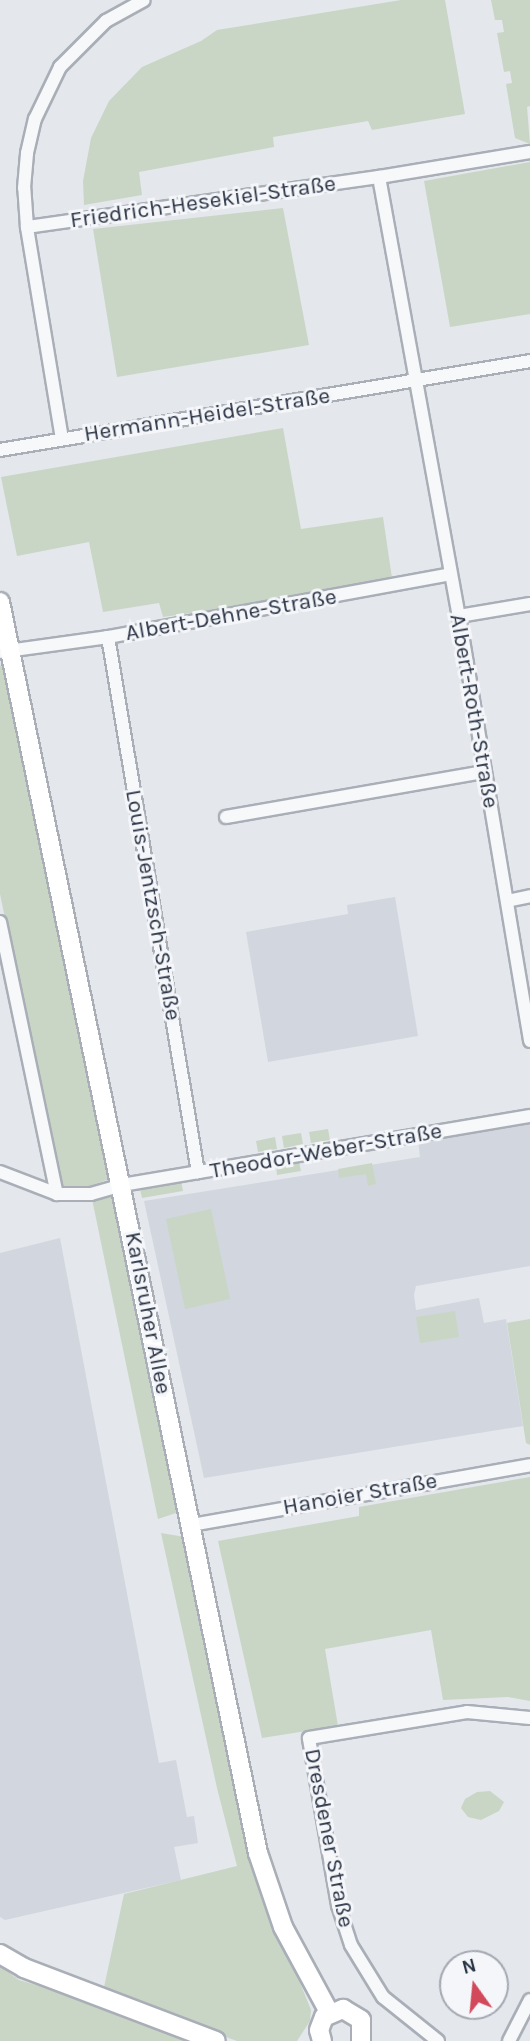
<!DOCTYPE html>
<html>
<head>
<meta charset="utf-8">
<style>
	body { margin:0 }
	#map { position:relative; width:530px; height:2041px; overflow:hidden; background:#e4e7ec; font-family:Karla,sans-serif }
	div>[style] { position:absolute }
	.built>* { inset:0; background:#d2d6de }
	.green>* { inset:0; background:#c9d6c5 }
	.roads { filter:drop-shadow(2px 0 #a9aeb7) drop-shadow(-2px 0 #a9aeb7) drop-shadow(0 2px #a9aeb7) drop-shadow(0 -2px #a9aeb7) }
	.street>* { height:12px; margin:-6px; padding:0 6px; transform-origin:6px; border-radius:6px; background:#f7f8fa }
	.secondary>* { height:18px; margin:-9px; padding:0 9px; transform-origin:9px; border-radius:9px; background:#fff }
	span { translate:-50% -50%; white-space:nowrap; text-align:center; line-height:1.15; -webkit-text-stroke:6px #f4f6f9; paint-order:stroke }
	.street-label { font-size:23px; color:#2b3445 }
	.north { position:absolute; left:439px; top:1950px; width:70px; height:70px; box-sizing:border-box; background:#f4f6f9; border:2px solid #a4a8b1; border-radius:50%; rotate:345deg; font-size:19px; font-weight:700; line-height:28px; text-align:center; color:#2b3445 }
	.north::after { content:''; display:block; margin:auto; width:24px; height:32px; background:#d1495b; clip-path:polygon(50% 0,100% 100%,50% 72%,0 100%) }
</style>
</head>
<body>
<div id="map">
	<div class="built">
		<div style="clip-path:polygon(395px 897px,418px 1036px,268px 1062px,246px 932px,348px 914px,347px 905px)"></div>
		<div style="clip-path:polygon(530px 1121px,530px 1266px,416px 1286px,414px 1295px,416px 1310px,479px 1298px,484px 1323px,506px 1319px,523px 1426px,204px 1478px,144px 1201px,420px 1157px,418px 1141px)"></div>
		<div style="clip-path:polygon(60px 1238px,159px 1763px,176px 1760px,187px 1817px,194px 1816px,198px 1843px,174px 1847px,181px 1880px,5px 1920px,0 1917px,0 1253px)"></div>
	</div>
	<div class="green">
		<div style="clip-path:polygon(401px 0,445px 0,465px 114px,372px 130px,368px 121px,273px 137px,274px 147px,139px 172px,142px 195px,84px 205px,83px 181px,91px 138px,109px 101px,142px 67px,201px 41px,217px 30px)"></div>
		<div style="clip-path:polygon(491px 0,530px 0,530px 106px,527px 107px,530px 144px,515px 138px,506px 84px,512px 83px,510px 71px,504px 72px,497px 33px,504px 32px,502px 20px,495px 20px)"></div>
		<div style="clip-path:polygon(530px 162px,530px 314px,450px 327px,424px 181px)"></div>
		<div style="clip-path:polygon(283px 208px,309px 345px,117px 377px,93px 229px)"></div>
		<div style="clip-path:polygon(283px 428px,301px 529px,383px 517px,393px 585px,163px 617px,159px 603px,103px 612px,89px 542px,17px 556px,1px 477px)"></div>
		<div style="clip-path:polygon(0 665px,8px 672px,112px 1169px,109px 1179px,90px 1186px,61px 1189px,0 894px)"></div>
		<div style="clip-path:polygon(328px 1129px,330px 1140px,311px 1143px,309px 1132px)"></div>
		<div style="clip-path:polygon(301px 1133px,303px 1144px,284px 1148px,282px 1136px)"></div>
		<div style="clip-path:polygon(275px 1137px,277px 1149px,258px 1152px,256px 1141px)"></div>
		<div style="clip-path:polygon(299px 1162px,301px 1171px,277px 1175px,276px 1165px)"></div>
		<div style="clip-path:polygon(372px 1163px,376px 1184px,368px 1186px,366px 1174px,339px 1178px,338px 1169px)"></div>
		<div style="clip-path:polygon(181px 1181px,183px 1191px,142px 1198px,140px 1189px)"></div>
		<div style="clip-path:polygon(123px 1193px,188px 1509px,158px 1519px,91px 1194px)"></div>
		<div style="clip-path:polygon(211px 1209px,230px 1299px,185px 1309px,166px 1219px)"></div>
		<div style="clip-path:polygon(455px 1311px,459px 1337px,420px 1343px,416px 1317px)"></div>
		<div style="clip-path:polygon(530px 1319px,530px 1445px,526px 1443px,507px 1323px)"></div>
		<div style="clip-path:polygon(530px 1477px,530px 1701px,508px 1697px,443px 1700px,431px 1630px,325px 1649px,338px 1726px,262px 1738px,218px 1541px,359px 1516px,359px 1507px)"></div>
		<div style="clip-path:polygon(161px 1533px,191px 1538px,262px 1888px,311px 2010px,310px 2021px,297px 2041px,237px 2041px,103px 1992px,124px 1894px,237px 1866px,217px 1788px)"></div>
		<div style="clip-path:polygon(490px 1791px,504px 1802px,499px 1811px,481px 1820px,468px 1817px,461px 1808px,465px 1799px,477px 1792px)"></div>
		<div style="clip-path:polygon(0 1966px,19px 1980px,73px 1996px,85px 1991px,189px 2041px,0 2041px)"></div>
	</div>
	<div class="roads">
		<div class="street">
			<div style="left:379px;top:177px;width:446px;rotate:79.7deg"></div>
			<div style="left:459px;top:616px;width:431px;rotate:80.5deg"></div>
			<div style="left:27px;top:227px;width:356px;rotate:-8.1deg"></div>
			<div style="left:379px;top:177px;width:153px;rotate:-9.4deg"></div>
			<div style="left:62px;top:439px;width:215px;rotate:-99.4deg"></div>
			<div style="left:27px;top:227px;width:39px;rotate:-94deg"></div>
			<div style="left:24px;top:188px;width:35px;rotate:-85deg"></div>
			<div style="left:27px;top:153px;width:35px;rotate:-77deg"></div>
			<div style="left:35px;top:119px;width:58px;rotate:-64.3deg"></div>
			<div style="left:60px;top:67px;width:65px;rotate:-45deg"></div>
			<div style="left:106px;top:21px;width:43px;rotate:-28.9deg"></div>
			<div style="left:0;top:450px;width:537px;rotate:-9.53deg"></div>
			<div style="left:459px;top:616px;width:72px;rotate:-9.6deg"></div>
			<div style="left:108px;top:637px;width:543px;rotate:80.45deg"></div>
			<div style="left:0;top:652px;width:109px;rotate:-7.9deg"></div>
			<div style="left:108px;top:637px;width:348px;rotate:-10.4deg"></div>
			<div style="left:226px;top:817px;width:262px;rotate:-9.9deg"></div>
			<div style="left:507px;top:901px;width:24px;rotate:-12deg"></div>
			<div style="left:0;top:922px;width:278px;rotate:78.2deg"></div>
			<div style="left:0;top:1172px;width:61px;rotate:21.1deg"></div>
			<div style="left:57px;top:1194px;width:34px"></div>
			<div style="left:91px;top:1194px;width:32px;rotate:-16deg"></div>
			<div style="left:122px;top:1185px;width:414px;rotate:-9.6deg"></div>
			<div style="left:191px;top:1525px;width:344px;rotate:-10deg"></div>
			<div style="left:438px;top:2041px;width:70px;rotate:-141.3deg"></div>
			<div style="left:383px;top:1997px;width:61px;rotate:-121.6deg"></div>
			<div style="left:351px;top:1945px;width:42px;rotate:-108deg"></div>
			<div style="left:338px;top:1905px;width:169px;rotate:-99.9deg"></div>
			<div style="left:309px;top:1738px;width:160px;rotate:-9.3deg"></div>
			<div style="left:467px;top:1712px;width:63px;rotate:5.4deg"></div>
			<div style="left:509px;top:2041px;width:46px;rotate:-62.9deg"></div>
		</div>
		<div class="secondary">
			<div style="left:0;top:602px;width:1277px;rotate:78.35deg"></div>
			<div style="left:258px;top:1853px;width:78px;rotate:71.3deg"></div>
			<div style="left:283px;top:1927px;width:97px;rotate:61.6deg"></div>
			<div style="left:0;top:1954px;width:28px;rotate:30deg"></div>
			<div style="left:24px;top:1968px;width:205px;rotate:20.8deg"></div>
			<div style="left:322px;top:2041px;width:11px;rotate:-105deg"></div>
			<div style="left:319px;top:2030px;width:14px;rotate:-69deg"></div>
			<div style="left:324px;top:2017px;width:21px;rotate:-23deg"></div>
			<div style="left:343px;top:2009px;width:21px;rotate:31deg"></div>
			<div style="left:361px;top:2020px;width:21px;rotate:90deg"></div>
		</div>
	</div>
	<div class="street-label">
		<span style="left:203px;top:202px;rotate:-8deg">Friedrich-Hesekiel-Straße</span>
		<span style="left:207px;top:415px;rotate:-9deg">Hermann-Heidel-Straße</span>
		<span style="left:231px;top:615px;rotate:-10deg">Albert-Dehne-Straße</span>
		<span style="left:474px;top:711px;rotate:80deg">Albert-Roth-Straße</span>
		<span style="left:153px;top:905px;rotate:80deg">Louis-Jentzsch-Straße</span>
		<span style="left:326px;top:1151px;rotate:-10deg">Theodor-Weber-Straße</span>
		<span style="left:148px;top:1313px;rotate:79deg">Karlsruher Allee</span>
		<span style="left:360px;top:1494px;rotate:-10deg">Hanoier Straße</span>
		<span style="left:329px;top:1838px;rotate:79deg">Dresdener Straße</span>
	</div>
	<div class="north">N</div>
</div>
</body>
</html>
